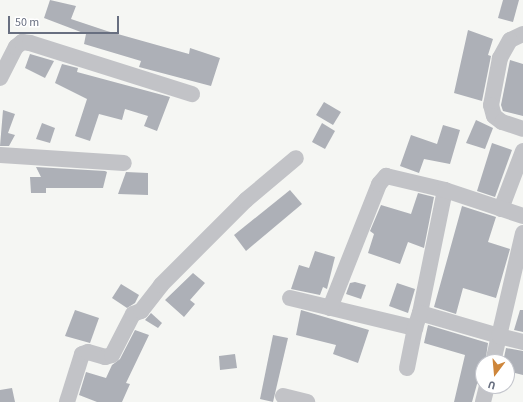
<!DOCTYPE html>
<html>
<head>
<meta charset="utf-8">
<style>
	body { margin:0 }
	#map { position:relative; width:523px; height:402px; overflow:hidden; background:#f5f6f3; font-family:"Source Sans 3",sans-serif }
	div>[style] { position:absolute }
	.building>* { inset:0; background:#adb0b7 }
	.minor>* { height:16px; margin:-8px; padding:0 8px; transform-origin:8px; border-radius:8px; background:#c2c3c7 }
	span { translate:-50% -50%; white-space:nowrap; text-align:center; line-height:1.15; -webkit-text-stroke:4px #fff; paint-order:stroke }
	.north { position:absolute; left:475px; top:354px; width:40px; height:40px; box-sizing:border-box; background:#fff; border:1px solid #c3c5cc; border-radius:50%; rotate:196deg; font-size:11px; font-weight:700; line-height:16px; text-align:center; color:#686f80 }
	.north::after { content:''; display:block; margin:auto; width:14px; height:18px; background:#ce863b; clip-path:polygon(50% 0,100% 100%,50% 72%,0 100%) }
	.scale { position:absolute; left:8px; top:16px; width:111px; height:18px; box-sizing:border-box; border:2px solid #686f80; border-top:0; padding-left:5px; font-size:12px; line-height:14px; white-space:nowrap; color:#686f80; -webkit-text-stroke:3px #fff; paint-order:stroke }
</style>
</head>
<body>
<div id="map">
	<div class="building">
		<div style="clip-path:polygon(50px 0,76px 6px,71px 19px,107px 31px,189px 54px,190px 48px,220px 58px,211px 86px,139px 67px,141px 61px,84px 44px,86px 34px,44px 18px)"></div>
		<div style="clip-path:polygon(503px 0,519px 0,513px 22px,498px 18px)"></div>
		<div style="clip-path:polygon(468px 30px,493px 39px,488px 55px,491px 56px,482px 101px,454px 93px)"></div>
		<div style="clip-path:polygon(30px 54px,54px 61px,45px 78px,25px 68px)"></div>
		<div style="clip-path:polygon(510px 60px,523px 64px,523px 116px,503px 111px,501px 105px)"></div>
		<div style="clip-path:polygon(62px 64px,78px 68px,77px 72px,170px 97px,157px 131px,144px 126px,148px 116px,125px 109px,122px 120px,99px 114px,90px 141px,75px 136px,87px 99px,55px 83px)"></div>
		<div style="clip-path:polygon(324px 102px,341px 112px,333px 125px,316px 115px)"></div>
		<div style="clip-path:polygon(3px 110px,15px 114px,8px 133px,15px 135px,9px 146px,0 146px)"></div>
		<div style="clip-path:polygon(476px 120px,493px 128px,485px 149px,466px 143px)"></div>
		<div style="clip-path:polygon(42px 123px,55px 128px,50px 143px,36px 139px)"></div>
		<div style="clip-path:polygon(322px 123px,335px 131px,325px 149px,312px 142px)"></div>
		<div style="clip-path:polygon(443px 125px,460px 130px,450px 164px,424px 159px,419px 173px,400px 166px,411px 135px,437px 144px)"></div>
		<div style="clip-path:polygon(492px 143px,512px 150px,495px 197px,477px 191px)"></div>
		<div style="clip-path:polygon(36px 167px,105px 171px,107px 172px,103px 188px,46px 188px,46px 193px,31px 193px,30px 177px,41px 177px)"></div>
		<div style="clip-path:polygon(126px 172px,148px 173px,148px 195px,118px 194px)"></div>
		<div style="clip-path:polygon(290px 190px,302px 204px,246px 251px,234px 235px)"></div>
		<div style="clip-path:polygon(418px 193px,434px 197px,424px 248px,408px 242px,400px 264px,368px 253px,374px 234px,370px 231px,381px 205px,411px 214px)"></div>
		<div style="clip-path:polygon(462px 206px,496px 217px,488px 242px,510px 249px,496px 298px,463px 288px,456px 314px,434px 307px)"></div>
		<div style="clip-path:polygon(315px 251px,335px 257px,327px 289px,323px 287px,320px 295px,291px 289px,299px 265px,309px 268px)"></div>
		<div style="clip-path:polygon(193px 273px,205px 283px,190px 300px,195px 304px,184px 317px,165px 300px)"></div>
		<div style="clip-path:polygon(355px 282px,366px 285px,361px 299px,346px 294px,350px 283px)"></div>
		<div style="clip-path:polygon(397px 283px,415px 289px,408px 313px,389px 306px)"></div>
		<div style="clip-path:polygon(121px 284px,139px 295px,135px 303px,127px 308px,112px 298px)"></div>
		<div style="clip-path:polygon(75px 310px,99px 318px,90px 343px,65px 336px)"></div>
		<div style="clip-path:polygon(301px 310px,369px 330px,358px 363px,333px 354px,336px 345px,296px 335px)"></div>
		<div style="clip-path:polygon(520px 310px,523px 310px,523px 332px,514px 330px)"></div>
		<div style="clip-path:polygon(151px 313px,162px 323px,158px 328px,145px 320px)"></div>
		<div style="clip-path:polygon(428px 325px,488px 343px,483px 378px,477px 384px,472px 402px,454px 402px,465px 355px,424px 343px)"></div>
		<div style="clip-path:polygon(135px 330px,149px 335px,126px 383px,130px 384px,122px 402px,97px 402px,79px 395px,86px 372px,106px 378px,112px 365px,120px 359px)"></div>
		<div style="clip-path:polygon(273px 335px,288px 338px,273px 402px,260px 399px)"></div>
		<div style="clip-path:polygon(506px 348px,523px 351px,523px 375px,507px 371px,507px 362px,503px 362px)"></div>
		<div style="clip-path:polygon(235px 354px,237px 368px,220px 370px,219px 356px)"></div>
		<div style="clip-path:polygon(12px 388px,15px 402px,0 402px,0 390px)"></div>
	</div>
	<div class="minor">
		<div style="left:523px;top:34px;width:14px;rotate:155deg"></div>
		<div style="left:510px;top:40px;width:21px;rotate:119deg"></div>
		<div style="left:500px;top:58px;width:48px;rotate:100.8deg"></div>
		<div style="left:491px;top:105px;width:11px;rotate:75deg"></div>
		<div style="left:494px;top:116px;width:10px;rotate:37deg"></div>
		<div style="left:502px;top:122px;width:22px;rotate:18deg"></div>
		<div style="left:0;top:78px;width:35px;rotate:-63deg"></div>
		<div style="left:16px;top:47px;width:8px;rotate:-40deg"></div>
		<div style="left:22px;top:42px;width:8px;rotate:7deg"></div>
		<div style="left:30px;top:43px;width:170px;rotate:17.5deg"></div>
		<div style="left:0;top:155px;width:124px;rotate:3.7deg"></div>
		<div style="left:445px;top:190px;width:126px;rotate:101.5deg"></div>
		<div style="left:420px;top:313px;width:82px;rotate:16.2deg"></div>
		<div style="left:499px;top:336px;width:27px;rotate:103deg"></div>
		<div style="left:501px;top:209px;width:62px;rotate:-69.2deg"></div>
		<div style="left:523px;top:233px;width:106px;rotate:103.1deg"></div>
		<div style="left:499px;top:336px;width:25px;rotate:14deg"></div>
		<div style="left:290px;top:298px;width:129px;rotate:13.5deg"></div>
		<div style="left:415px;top:328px;width:16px;rotate:-72deg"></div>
		<div style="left:330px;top:308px;width:133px;rotate:-68.4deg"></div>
		<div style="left:379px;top:184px;width:11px;rotate:-49deg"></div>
		<div style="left:386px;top:176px;width:61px;rotate:13.3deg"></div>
		<div style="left:445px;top:190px;width:82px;rotate:18.4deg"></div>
		<div style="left:407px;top:368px;width:41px;rotate:-78.7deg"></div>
		<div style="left:283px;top:396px;width:25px;rotate:14deg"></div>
		<div style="left:67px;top:402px;width:50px;rotate:-72.6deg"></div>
		<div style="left:82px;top:354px;width:6px;rotate:-18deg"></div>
		<div style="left:88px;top:352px;width:18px;rotate:16deg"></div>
		<div style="left:105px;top:357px;width:7px;rotate:-16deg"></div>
		<div style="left:112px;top:355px;width:46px;rotate:-62.9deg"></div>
		<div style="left:133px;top:314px;width:9px;rotate:-21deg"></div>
		<div style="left:141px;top:311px;width:33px;rotate:-52deg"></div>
		<div style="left:161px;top:285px;width:120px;rotate:-45deg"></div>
		<div style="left:246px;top:200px;width:65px;rotate:-40deg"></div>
		<div style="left:483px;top:402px;width:16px;rotate:-76deg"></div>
	</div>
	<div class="north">U</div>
	<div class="scale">50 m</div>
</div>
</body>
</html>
